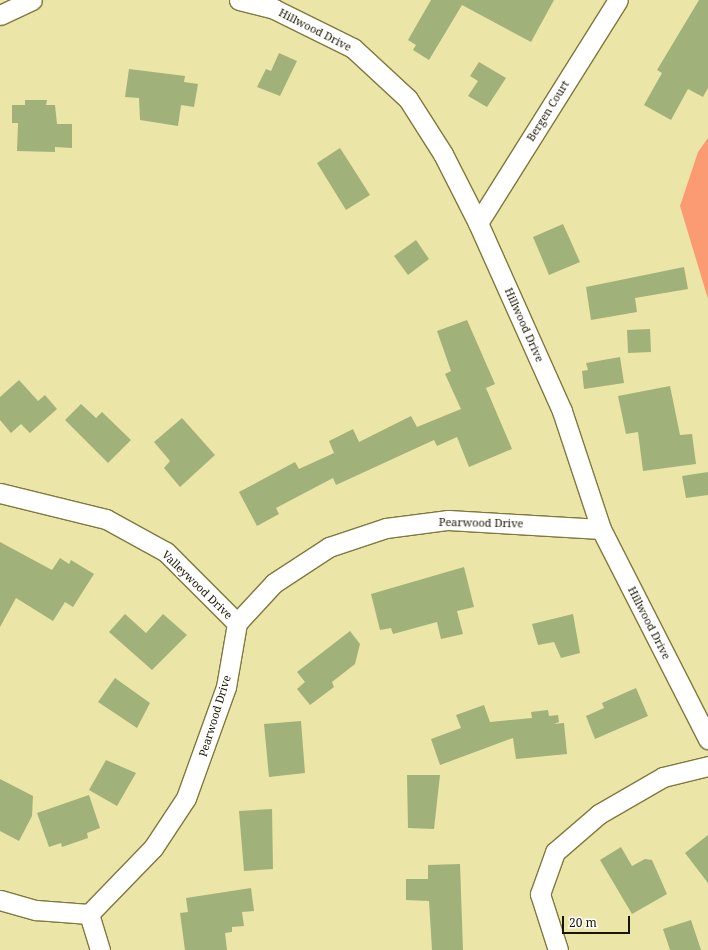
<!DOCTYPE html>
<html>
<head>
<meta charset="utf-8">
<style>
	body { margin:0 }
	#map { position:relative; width:708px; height:950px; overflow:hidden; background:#ebe5a7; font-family:"Noto Serif",serif }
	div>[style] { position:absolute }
	.green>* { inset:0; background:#fa9b74 }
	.building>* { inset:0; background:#a0b279 }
	.roads { filter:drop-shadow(1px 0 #7f793e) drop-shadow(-1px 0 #7f793e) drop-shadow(0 1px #7f793e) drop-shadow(0 -1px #7f793e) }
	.minor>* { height:19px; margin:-9.5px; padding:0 9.5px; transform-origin:9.5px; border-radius:9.5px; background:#fff }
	span { translate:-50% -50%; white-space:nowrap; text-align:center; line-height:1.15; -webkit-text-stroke:3px #fff; paint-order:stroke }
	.street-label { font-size:11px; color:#181500 }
	.scale { position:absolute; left:562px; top:916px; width:68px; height:18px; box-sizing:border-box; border:2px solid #181500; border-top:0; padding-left:5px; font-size:12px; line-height:14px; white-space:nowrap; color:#181500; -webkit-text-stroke:3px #fff; paint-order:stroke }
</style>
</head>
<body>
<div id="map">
	<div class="green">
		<div style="clip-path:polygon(708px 138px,708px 299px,680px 206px,698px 152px)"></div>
	</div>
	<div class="building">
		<div style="clip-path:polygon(431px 0,554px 0,531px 42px,462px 5px,429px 60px,413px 50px,416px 45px,408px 40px)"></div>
		<div style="clip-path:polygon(699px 0,708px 0,708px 88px,703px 97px,688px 89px,671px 120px,644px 105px,662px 73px,657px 70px)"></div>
		<div style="clip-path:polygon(279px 53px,297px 61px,280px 96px,257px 87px,266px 69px,271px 71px)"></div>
		<div style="clip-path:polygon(479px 62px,506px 78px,487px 107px,468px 96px,478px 81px,470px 76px)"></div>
		<div style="clip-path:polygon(129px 69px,185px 76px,184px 82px,198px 84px,194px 107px,181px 105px,178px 126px,140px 120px,139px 98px,125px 97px)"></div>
		<div style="clip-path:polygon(25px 100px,47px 100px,46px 105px,55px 105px,57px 124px,72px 124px,72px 148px,55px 147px,55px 152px,17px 151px,18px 123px,12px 123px,12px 105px,25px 105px)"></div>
		<div style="clip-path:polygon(340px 148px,370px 195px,346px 210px,317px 163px)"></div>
		<div style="clip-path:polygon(563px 224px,580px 262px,549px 275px,533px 237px)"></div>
		<div style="clip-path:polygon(416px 240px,429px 259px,408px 275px,394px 256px)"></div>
		<div style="clip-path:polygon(684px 267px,688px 289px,635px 298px,637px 312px,591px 320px,586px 287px)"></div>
		<div style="clip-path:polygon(467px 320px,495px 384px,486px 388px,512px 449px,469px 467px,457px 437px,437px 446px,434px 440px,336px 485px,333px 478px,276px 508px,279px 514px,257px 526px,239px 492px,295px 462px,299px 469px,334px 453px,329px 441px,353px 429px,359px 442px,411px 416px,417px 427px,461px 409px,445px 374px,451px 371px,437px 331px)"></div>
		<div style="clip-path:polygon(650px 329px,651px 352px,628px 353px,627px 330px)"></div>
		<div style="clip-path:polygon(620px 357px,624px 383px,584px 389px,582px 371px,588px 370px,586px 363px)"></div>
		<div style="clip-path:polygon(19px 380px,38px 401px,45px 395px,57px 409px,30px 433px,21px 424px,11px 433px,0 420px,0 397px)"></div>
		<div style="clip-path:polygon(670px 386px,680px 435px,692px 434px,696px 464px,643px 471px,638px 432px,626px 434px,618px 396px)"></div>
		<div style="clip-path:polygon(81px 404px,96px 418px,102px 412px,131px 440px,108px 463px,65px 420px)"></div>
		<div style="clip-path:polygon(182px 418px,215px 455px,180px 487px,164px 468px,170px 461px,154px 442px)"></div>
		<div style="clip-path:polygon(708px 472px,708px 495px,686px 498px,682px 476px)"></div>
		<div style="clip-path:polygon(0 542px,52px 570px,60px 558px,69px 564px,71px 560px,94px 574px,73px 607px,65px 602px,53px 621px,16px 598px,0 627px)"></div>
		<div style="clip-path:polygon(464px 567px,474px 607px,457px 611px,463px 634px,441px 639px,437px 622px,393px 634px,391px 628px,380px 630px,371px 594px)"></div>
		<div style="clip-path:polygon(125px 614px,146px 633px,163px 614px,187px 635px,152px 670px,109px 632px)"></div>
		<div style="clip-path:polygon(573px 614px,580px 653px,561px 658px,554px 642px,538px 645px,532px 624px)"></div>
		<div style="clip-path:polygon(350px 631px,360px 644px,355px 664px,332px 682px,334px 687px,310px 705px,297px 689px,305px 682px,297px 672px)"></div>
		<div style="clip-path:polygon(115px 678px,150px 703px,137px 728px,98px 702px)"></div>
		<div style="clip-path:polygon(636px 688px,648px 716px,595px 739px,586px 716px,604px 708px,602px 703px)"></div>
		<div style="clip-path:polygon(484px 705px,490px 722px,532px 718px,531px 712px,548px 710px,549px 716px,558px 715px,559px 722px,554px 724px,564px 723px,567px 754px,516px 759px,513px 738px,440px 765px,431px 739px,461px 728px,456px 715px)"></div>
		<div style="clip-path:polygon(301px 721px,305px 773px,269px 777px,264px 724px)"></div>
		<div style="clip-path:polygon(106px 760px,136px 773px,117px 806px,89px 790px)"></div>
		<div style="clip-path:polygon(407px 775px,440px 775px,434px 829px,408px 828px)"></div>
		<div style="clip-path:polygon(0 779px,33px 796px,32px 816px,19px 841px,0 831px)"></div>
		<div style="clip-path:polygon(89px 795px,100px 828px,87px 833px,88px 838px,62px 847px,61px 843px,49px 847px,37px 813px)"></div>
		<div style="clip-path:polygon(272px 809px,273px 869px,244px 871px,239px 811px)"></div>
		<div style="clip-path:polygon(708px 835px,708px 883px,685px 853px)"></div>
		<div style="clip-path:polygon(621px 847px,632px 866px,645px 859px,652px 860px,667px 894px,632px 914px,600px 860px)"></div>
		<div style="clip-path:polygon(460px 864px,463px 950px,432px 950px,429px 901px,406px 900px,406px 879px,428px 879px,428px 865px)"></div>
		<div style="clip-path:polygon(251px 888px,254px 911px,242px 912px,244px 926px,232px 927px,232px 932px,225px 933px,227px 950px,185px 950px,180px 913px,188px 912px,186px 898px)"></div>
		<div style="clip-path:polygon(691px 920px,701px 950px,670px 950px,663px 929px)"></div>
	</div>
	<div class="roads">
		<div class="minor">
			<div style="left:239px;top:0;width:36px;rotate:14deg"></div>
			<div style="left:274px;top:9px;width:88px;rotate:26.3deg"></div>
			<div style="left:353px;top:48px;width:75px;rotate:42.8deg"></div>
			<div style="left:408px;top:99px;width:65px;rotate:57.5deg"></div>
			<div style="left:443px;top:154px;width:77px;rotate:63.1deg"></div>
			<div style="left:478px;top:223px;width:206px;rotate:65.9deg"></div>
			<div style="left:562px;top:411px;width:124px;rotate:71.7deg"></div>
			<div style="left:601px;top:529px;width:236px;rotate:63deg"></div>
			<div style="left:0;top:15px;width:35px;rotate:-25deg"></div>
			<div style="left:478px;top:223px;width:263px;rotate:-57.9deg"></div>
			<div style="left:0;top:493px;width:109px;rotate:13.8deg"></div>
			<div style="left:106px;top:519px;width:68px;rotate:28.8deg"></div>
			<div style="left:166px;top:552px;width:100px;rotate:45deg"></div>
			<div style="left:0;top:900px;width:37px;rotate:16deg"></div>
			<div style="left:36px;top:910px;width:53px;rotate:4.3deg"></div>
			<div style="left:89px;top:914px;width:92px;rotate:-45.9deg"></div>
			<div style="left:153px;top:848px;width:60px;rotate:-56.6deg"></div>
			<div style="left:186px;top:798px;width:118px;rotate:-70.2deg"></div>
			<div style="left:226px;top:687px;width:65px;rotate:-80.2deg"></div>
			<div style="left:237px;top:623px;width:54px;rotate:-47.2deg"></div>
			<div style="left:274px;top:583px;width:66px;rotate:-33.2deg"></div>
			<div style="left:329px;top:547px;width:60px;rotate:-18.4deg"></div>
			<div style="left:386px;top:528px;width:63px;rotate:-7.4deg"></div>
			<div style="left:448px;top:520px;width:153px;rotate:3.4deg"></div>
			<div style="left:89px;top:914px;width:38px;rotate:73deg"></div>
			<div style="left:558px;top:950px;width:59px;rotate:-107.8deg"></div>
			<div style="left:540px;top:894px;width:45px;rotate:-70.3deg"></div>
			<div style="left:555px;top:852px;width:58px;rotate:-40.8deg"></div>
			<div style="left:599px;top:814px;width:74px;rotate:-30deg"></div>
			<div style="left:663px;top:777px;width:46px;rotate:-13.7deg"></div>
		</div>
	</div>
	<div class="street-label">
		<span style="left:315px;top:30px;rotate:27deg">Hillwood Drive</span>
		<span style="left:548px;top:111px;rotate:-58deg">Bergen Court</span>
		<span style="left:524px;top:325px;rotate:66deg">Hillwood Drive</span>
		<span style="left:481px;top:523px;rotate:1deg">Pearwood Drive</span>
		<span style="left:197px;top:585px;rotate:44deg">Valleywood Drive</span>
		<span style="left:649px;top:623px;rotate:63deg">Hillwood Drive</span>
		<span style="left:215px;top:716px;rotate:-73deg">Pearwood Drive</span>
	</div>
	<div class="scale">20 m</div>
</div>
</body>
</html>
